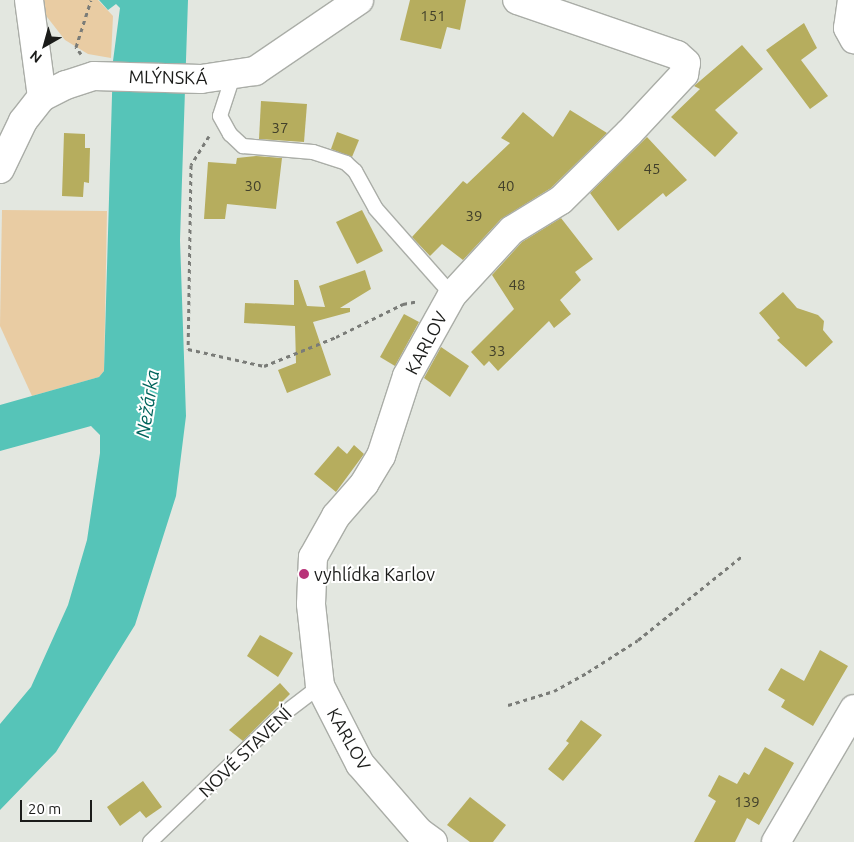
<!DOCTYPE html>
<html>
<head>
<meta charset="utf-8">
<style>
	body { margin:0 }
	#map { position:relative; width:854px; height:842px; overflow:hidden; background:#e3e7e0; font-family:Ubuntu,sans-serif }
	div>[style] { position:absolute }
	.green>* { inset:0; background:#e9cca3 }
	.water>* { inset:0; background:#56c4b8 }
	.building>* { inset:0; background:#b6ad5e }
	.path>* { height:3px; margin-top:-1.5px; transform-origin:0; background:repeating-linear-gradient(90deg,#7a7c78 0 4px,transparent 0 8px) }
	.roads { filter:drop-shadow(1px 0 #aaada7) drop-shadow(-1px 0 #aaada7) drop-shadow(0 1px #aaada7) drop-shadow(0 -1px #aaada7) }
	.lane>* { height:14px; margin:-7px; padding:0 7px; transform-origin:7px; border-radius:7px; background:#fff }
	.street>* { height:28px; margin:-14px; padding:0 14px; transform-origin:14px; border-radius:14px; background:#fff }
	.secondary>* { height:28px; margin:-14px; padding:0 14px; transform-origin:14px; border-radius:14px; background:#fff }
	.dots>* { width:14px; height:14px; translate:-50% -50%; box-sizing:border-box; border:2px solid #fff; border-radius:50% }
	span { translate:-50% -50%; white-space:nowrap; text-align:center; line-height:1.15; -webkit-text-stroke:4px #fff; paint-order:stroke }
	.number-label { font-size:15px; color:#42402b }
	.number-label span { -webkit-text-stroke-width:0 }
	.street-label { font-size:18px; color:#1b1c1a }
	.poi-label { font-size:18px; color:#1b1c1a }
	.left { translate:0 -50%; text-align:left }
	.water-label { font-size:19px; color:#01645c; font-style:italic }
	.north { position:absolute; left:20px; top:20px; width:50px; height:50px; -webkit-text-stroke:4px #fff; paint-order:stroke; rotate:218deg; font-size:14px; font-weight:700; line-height:20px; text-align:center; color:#1b1c1a }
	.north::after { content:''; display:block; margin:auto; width:18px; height:22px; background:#1b1c1a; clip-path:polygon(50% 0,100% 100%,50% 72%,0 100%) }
	.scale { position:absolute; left:20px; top:800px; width:72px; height:22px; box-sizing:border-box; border:2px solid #1b1c1a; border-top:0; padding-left:6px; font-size:15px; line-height:18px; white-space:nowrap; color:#1b1c1a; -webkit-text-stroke:4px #fff; paint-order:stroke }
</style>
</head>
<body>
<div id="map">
	<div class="green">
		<div style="clip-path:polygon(40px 0,98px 0,113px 16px,111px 58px,88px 54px,65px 40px,40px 8px)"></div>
		<div style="clip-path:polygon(2px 210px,107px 211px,104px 371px,99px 377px,32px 396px,0 326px)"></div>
	</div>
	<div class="water">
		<div style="clip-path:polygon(99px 0,188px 0,180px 240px,186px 416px,176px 496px,135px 625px,56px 752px,0 810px,0 724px,31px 687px,68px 605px,87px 540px,100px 453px,100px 435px,91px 426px,0 451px,0 405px,99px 377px,104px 371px,113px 61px,120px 8px,116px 4px,108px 10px)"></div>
	</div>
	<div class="building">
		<div style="clip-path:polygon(410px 0,466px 0,460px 30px,447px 27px,441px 49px,400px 40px)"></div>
		<div style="clip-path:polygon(804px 23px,817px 48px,801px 60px,828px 96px,810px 109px,766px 50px)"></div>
		<div style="clip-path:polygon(742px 45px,763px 69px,715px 110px,738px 133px,715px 157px,671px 117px,700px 89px,694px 86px)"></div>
		<div style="clip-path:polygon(261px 101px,307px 104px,304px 142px,259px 139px)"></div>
		<div style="clip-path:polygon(570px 110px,607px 133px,551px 188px,501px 219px,463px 260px,442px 244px,430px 256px,412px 237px,463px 181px,467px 184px,510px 143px,501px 138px,523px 112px,553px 137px)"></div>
		<div style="clip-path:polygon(337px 132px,359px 140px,352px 157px,331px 149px)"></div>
		<div style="clip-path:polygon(64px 133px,85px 134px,85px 148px,90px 148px,89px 183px,84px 182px,83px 197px,62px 196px)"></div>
		<div style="clip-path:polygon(647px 137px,687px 180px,666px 197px,663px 193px,618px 231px,590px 193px)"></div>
		<div style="clip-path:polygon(256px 156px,282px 158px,276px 209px,227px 204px,225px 219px,204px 219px,208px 162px,236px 164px,237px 158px)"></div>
		<div style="clip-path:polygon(362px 210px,383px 251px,357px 264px,336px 222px)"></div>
		<div style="clip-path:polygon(561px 218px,593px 259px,575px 272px,581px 280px,560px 300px,571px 314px,554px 328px,549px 321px,498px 371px,489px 361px,484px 366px,471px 352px,514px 309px,492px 275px,522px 242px)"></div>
		<div style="clip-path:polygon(365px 270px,371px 289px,340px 308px,350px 308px,350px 312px,313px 322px,331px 375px,287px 393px,278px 370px,296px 363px,295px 326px,244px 323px,245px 303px,294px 305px,294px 280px,298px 280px,307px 306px,325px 307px,319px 286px)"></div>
		<div style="clip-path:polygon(783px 292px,797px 308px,818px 315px,824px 321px,823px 330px,833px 342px,806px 367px,777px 340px,780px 338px,759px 313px)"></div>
		<div style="clip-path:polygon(404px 314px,419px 322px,395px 366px,380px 357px)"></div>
		<div style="clip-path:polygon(441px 347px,469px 366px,450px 397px,424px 378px)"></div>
		<div style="clip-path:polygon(354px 445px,364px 454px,336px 492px,314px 474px,338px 446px,347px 454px)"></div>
		<div style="clip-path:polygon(260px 635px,293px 653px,278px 677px,247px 656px)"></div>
		<div style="clip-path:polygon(820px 650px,848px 666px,813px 726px,781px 707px,785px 700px,768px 690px,781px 668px,804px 681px)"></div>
		<div style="clip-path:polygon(280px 683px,290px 694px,243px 741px,229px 730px)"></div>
		<div style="clip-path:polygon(581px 720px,602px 735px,563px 781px,548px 769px,569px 743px,566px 741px)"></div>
		<div style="clip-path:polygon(765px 747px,794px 763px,759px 825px,747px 818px,735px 842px,694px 842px,716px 801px,708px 796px,719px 775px,737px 784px,744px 772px,749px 775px)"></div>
		<div style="clip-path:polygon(143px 781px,162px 807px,146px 818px,140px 811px,120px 826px,107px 807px)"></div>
		<div style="clip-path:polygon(470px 797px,506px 825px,493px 842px,470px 842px,447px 825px)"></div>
	</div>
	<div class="path">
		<div style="left:81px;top:54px;width:9px;rotate:-126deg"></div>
		<div style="left:76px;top:47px;width:49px;rotate:-72.3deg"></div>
		<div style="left:209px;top:136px;width:34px;rotate:122deg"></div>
		<div style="left:191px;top:165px;width:184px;rotate:90.9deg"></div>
		<div style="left:188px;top:349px;width:78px;rotate:12.6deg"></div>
		<div style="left:264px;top:366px;width:78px;rotate:-21.9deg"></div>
		<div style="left:336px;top:337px;width:75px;rotate:-26.2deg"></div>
		<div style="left:403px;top:304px;width:16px;rotate:-11deg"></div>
		<div style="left:508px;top:705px;width:48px;rotate:-16.9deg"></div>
		<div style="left:554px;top:691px;width:39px;rotate:-29deg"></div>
		<div style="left:588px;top:672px;width:59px;rotate:-32.6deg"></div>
		<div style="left:638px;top:640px;width:134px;rotate:-38.9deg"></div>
	</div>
	<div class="roads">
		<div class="lane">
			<div style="left:233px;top:76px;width:42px;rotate:108deg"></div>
			<div style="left:220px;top:116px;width:21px;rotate:61deg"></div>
			<div style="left:230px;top:134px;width:18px;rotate:43deg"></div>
			<div style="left:243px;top:146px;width:70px;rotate:4.9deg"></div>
			<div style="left:313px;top:152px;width:35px;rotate:18deg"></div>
			<div style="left:346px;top:163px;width:12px;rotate:42deg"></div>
			<div style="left:355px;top:171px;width:43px;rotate:61.1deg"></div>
			<div style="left:376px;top:209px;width:115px;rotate:48.5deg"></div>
			<div style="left:150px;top:842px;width:183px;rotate:-43.9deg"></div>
			<div style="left:282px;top:715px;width:48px;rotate:-37.3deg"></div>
		</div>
		<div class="street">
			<div style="left:29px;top:0;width:98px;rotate:82.4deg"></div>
			<div style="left:852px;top:0;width:28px;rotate:98deg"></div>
			<div style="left:848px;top:28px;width:13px;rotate:61deg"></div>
			<div style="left:0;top:169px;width:53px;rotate:-64.4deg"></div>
			<div style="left:23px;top:121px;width:31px;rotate:-52deg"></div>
			<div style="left:42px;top:97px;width:27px;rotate:-27deg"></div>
			<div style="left:66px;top:85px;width:29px;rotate:-18deg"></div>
			<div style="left:94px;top:76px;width:107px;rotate:1.6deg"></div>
			<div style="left:201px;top:79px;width:55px;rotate:-8.4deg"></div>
			<div style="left:255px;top:71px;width:126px;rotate:-34.3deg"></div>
			<div style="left:433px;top:842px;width:17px;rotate:-144deg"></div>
			<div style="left:419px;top:832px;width:90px;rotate:-130.9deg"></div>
			<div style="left:360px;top:764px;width:88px;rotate:-117.1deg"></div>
			<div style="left:320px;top:686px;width:82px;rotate:-96.3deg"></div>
			<div style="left:311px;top:604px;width:47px;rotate:-87.6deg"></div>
			<div style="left:313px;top:557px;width:47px;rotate:-60.7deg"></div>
			<div style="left:336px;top:516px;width:43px;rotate:-48.8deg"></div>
			<div style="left:364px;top:484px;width:33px;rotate:-59deg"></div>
			<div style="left:381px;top:456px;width:84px;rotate:-72deg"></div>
			<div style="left:407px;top:376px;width:93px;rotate:-60.9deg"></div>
			<div style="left:452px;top:295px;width:88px;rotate:-47.3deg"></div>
			<div style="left:512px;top:230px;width:57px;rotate:-31.5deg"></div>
			<div style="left:561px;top:200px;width:95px;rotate:-44.6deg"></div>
			<div style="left:629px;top:133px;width:81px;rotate:-47deg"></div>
			<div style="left:684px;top:74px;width:11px;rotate:-80deg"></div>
			<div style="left:686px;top:63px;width:12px;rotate:-138deg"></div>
			<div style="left:677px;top:55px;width:169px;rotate:-161deg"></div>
		</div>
		<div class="secondary">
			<div style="left:776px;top:842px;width:154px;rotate:-59.6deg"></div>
		</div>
	</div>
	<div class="dots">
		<div style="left:304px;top:574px;background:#b83378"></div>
	</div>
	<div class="number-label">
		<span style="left:433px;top:16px">151</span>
		<span style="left:280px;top:128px">37</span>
		<span style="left:652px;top:169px">45</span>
		<span style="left:253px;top:186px">30</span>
		<span style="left:506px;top:186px">40</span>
		<span style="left:474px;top:216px">39</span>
		<span style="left:517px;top:285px">48</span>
		<span style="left:497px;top:351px">33</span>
		<span style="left:747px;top:802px">139</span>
	</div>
	<div class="street-label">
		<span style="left:168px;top:77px;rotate:1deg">MLÝNSKÁ</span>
		<span style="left:426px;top:343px;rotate:-62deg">KARLOV</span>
		<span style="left:349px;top:739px;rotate:60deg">KARLOV</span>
		<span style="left:245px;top:752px;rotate:-44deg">NOVÉ STAVENÍ</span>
	</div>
	<div class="poi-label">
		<span class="left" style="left:314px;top:574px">vyhlídka Karlov</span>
	</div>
	<div class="water-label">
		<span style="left:148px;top:404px;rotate:-81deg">Nežárka</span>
	</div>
	<div class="north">N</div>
	<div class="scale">20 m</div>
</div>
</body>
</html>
